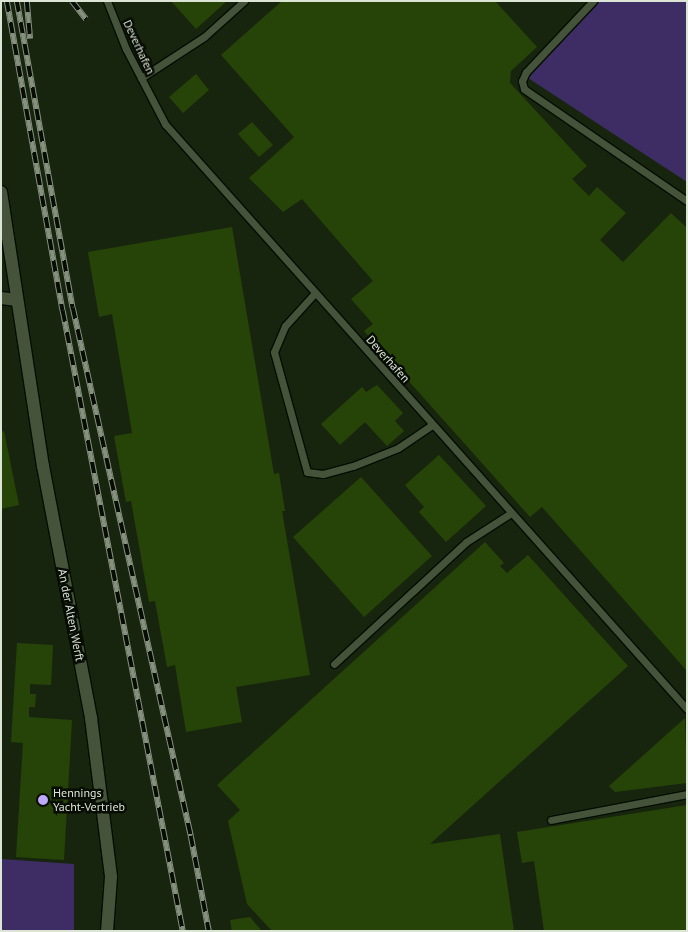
<!DOCTYPE html>
<html>
<head>
<meta charset="utf-8">
<style>
	body { margin:0 }
	#map { position:relative; width:688px; height:932px; overflow:hidden; background:#18250e; font-family:"PT Sans",sans-serif }
	div>[style] { position:absolute }
	.water>* { inset:0; background:#3d2d64 }
	.building>* { inset:0; background:#264407 }
	.roads { filter:drop-shadow(1px 0 #040e00) drop-shadow(-1px 0 #040e00) drop-shadow(0 1px #040e00) drop-shadow(0 -1px #040e00) }
	.service>* { height:7px; margin:-3.5px; padding:0 3.5px; transform-origin:3.5px; border-radius:3.5px; background:#44533a }
	.minor>* { height:12px; margin:-6px; padding:0 6px; transform-origin:6px; border-radius:6px; background:#44533a }
	.tertiary>* { height:12px; margin:-6px; padding:0 6px; transform-origin:6px; border-radius:6px; background:#44533a }
	.rail>* { height:5.5px; margin-top:-2.75px; transform-origin:0; background:repeating-linear-gradient(90deg,#070c04 0 11px,#85907e 0 22px); box-sizing:border-box; border-block:1px solid #85907e }
	.dots>* { width:14px; height:14px; translate:-50% -50%; box-sizing:border-box; border:2px solid #070c04; border-radius:50% }
	span { translate:-50% -50%; white-space:nowrap; text-align:center; line-height:1.15; -webkit-text-stroke:5px #070c04; paint-order:stroke }
	.street-label { font-size:12px; color:#dbe4d5 }
	.poi-label { font-size:12px; color:#dbe4d5 }
	.left { translate:0 -50%; text-align:left }
	.frame { position:absolute; inset:0; border:2px solid #dbe4d5; pointer-events:none }
</style>
</head>
<body>
<div id="map">
	<div class="water">
		<div style="clip-path:polygon(600px 1px,687px 1px,687px 182px,528px 78px)"></div>
		<div style="clip-path:polygon(1px 859px,74px 864px,74px 931px,1px 931px)"></div>
	</div>
	<div class="building">
		<div style="clip-path:polygon(171px 1px,227px 1px,196px 29px)"></div>
		<div style="clip-path:polygon(282px 1px,495px 1px,537px 47px,511px 71px,510px 83px,587px 166px,572px 179px,589px 196px,597px 187px,626px 213px,600px 240px,623px 262px,671px 213px,687px 228px,687px 671px,542px 507px,530px 517px,364px 331px,373px 324px,351px 299px,373px 281px,302px 199px,283px 212px,249px 178px,294px 137px,221px 55px)"></div>
		<div style="clip-path:polygon(196px 74px,209px 90px,183px 113px,169px 97px)"></div>
		<div style="clip-path:polygon(252px 122px,273px 145px,259px 157px,238px 134px)"></div>
		<div style="clip-path:polygon(232px 227px,274px 474px,279px 473px,285px 511px,282px 511px,310px 675px,236px 687px,242px 722px,186px 732px,175px 665px,167px 667px,155px 601px,149px 602px,131px 501px,126px 502px,114px 436px,132px 433px,112px 314px,99px 317px,88px 252px)"></div>
		<div style="clip-path:polygon(377px 385px,403px 413px,395px 421px,404px 431px,387px 446px,365px 422px,340px 445px,321px 424px,362px 387px,366px 392px)"></div>
		<div style="clip-path:polygon(4px 431px,19px 505px,1px 509px,1px 432px)"></div>
		<div style="clip-path:polygon(439px 455px,486px 506px,446px 542px,419px 512px,424px 507px,405px 485px)"></div>
		<div style="clip-path:polygon(361px 477px,432px 556px,364px 617px,293px 537px)"></div>
		<div style="clip-path:polygon(485px 542px,504px 563px,500px 566px,507px 573px,528px 555px,628px 666px,430px 844px,500px 834px,514px 931px,272px 931px,247px 904px,228px 821px,240px 810px,217px 785px)"></div>
		<div style="clip-path:polygon(17px 643px,53px 645px,51px 685px,30px 684px,30px 694px,36px 694px,35px 707px,29px 707px,29px 717px,72px 720px,64px 860px,16px 857px,23px 743px,11px 742px)"></div>
		<div style="clip-path:polygon(685px 718px,687px 783px,615px 792px,609px 786px)"></div>
		<div style="clip-path:polygon(687px 805px,687px 931px,544px 931px,534px 861px,522px 863px,517px 832px)"></div>
		<div style="clip-path:polygon(250px 917px,262px 931px,232px 931px,230px 920px)"></div>
	</div>
	<div class="roads">
		<div class="service">
			<div style="left:107px;top:1px;width:52px;rotate:68.4deg"></div>
			<div style="left:126px;top:49px;width:85px;rotate:62.5deg"></div>
			<div style="left:165px;top:124px;width:784px;rotate:48.26deg"></div>
			<div style="left:593px;top:1px;width:98px;rotate:133.3deg"></div>
			<div style="left:526px;top:72px;width:10px;rotate:114deg"></div>
			<div style="left:522px;top:81px;width:8px;rotate:76deg"></div>
			<div style="left:524px;top:89px;width:198px;rotate:34.5deg"></div>
			<div style="left:141px;top:78px;width:75px;rotate:-33.1deg"></div>
			<div style="left:204px;top:37px;width:54px;rotate:-42deg"></div>
			<div style="left:314px;top:294px;width:43px;rotate:132.2deg"></div>
			<div style="left:285px;top:326px;width:28px;rotate:113deg"></div>
			<div style="left:274px;top:352px;width:124px;rotate:74.6deg"></div>
			<div style="left:307px;top:472px;width:16px;rotate:7deg"></div>
			<div style="left:323px;top:474px;width:31px;rotate:-15deg"></div>
			<div style="left:353px;top:466px;width:48px;rotate:-21.8deg"></div>
			<div style="left:398px;top:448px;width:41px;rotate:-34.1deg"></div>
			<div style="left:334px;top:664px;width:180px;rotate:-42.7deg"></div>
			<div style="left:466px;top:542px;width:54px;rotate:-32.8deg"></div>
			<div style="left:551px;top:820px;width:138px;rotate:-10.8deg"></div>
		</div>
		<div class="minor">
			<div style="left:1px;top:298px;width:16px;rotate:7deg"></div>
		</div>
		<div class="tertiary">
			<div style="left:1px;top:192px;width:277px;rotate:81.3deg"></div>
			<div style="left:43px;top:466px;width:257px;rotate:79.2deg"></div>
			<div style="left:91px;top:718px;width:160px;rotate:82.8deg"></div>
			<div style="left:111px;top:877px;width:54px;rotate:94.2deg"></div>
		</div>
	</div>
	<div class="rail">
		<div style="left:7px;top:1px;width:315px;rotate:79.8deg"></div>
		<div style="left:63px;top:311px;width:632px;rotate:79.05deg"></div>
		<div style="left:17px;top:1px;width:312px;rotate:79.7deg"></div>
		<div style="left:73px;top:308px;width:541px;rotate:77.4deg"></div>
		<div style="left:191px;top:836px;width:97px;rotate:79.3deg"></div>
		<div style="left:27px;top:1px;width:38px;rotate:85deg"></div>
		<div style="left:72px;top:1px;width:23px;rotate:52deg"></div>
	</div>
	<div class="dots">
		<div style="left:43px;top:800px;background:#bcaaf6"></div>
	</div>
	<div class="street-label">
		<span style="left:139px;top:47px;rotate:65deg">Deverhafen</span>
		<span style="left:388px;top:359px;rotate:48deg">Deverhafen</span>
		<span style="left:71px;top:615px;rotate:79deg">An der Alten Werft</span>
	</div>
	<div class="poi-label">
		<span class="left" style="left:53px;top:800px">Hennings<br>Yacht-Vertrieb</span>
	</div>
	<div class="frame"></div>
</div>
</body>
</html>
